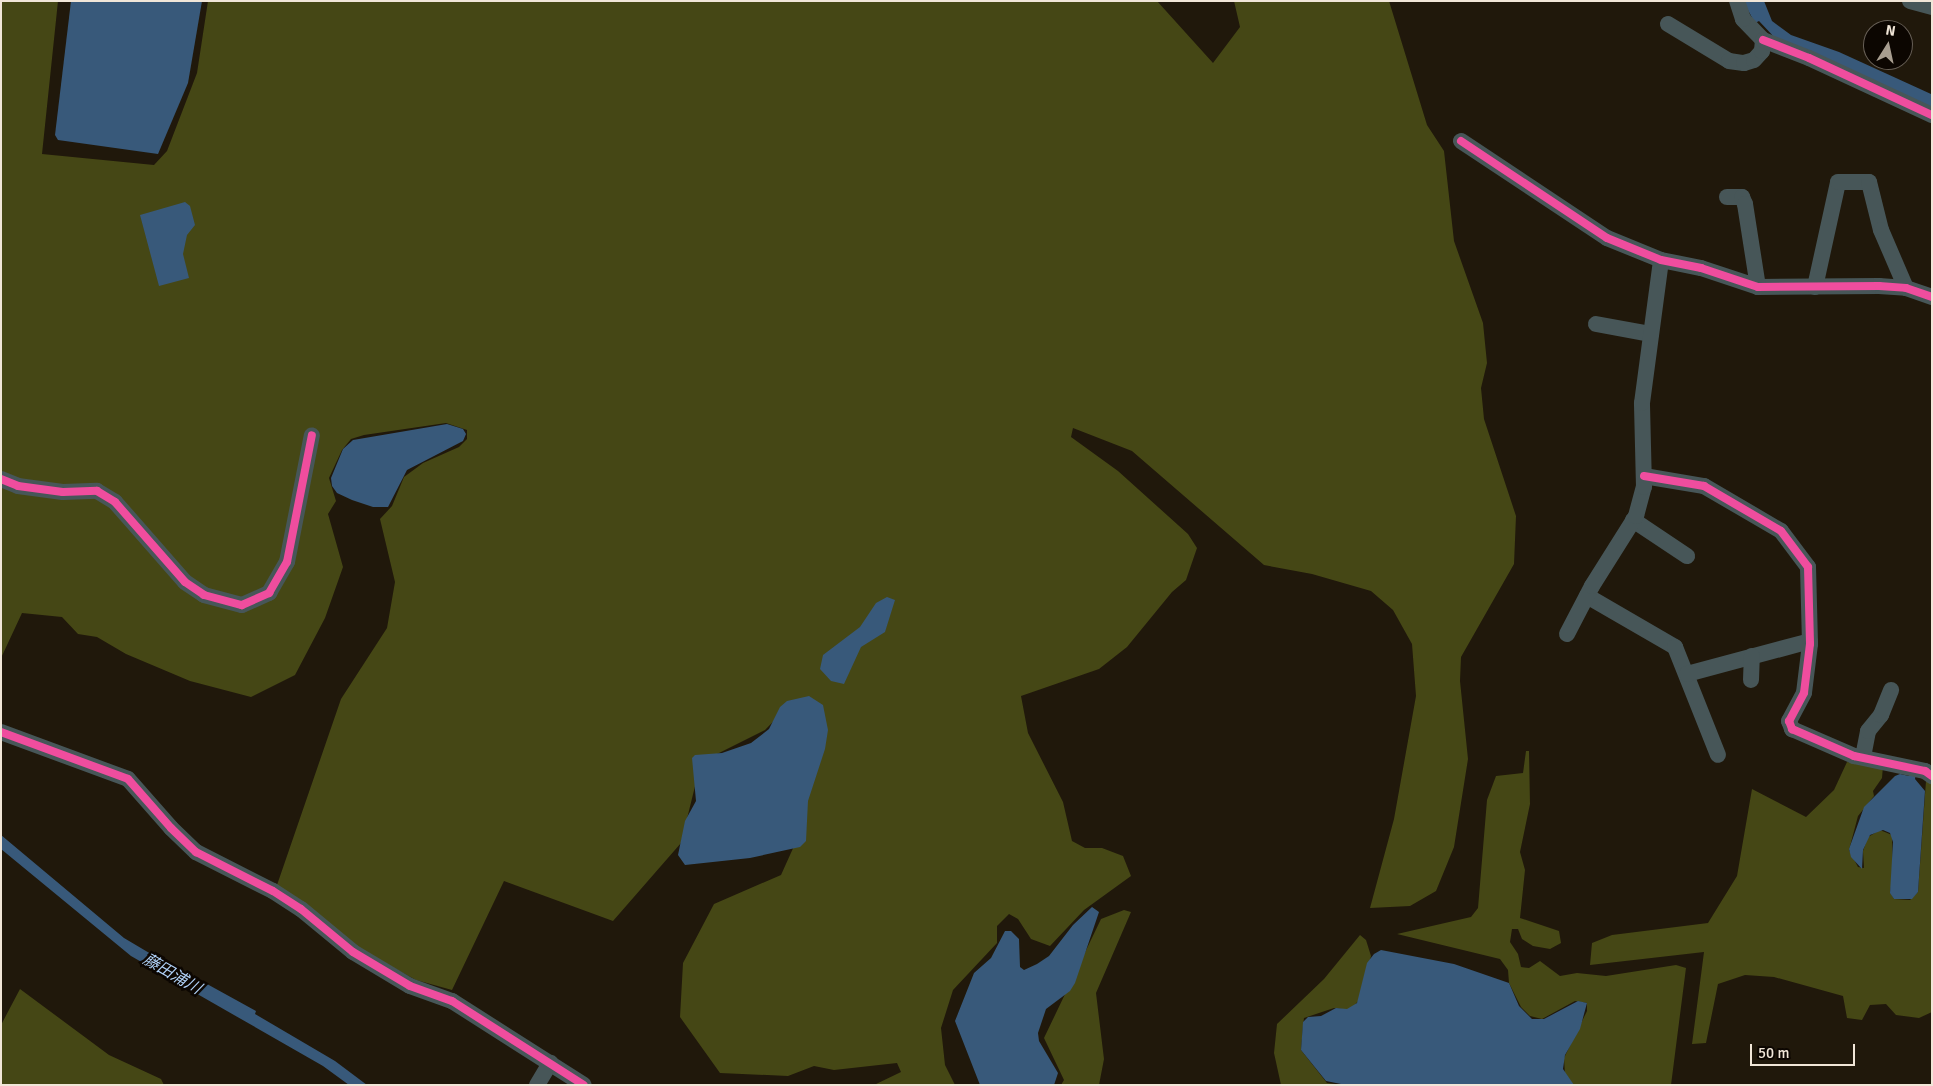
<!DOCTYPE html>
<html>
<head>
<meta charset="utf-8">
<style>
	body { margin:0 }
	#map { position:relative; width:1933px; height:1086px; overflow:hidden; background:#20180b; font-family:Signika,"Noto Sans JP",sans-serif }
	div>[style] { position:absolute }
	.forest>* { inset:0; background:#454715 }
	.water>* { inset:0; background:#38597a }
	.minor>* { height:16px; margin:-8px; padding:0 8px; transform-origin:8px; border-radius:8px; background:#475658 }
	.cycleway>* { height:8px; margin:-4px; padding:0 4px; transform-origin:4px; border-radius:4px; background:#ef4d9e }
	span { translate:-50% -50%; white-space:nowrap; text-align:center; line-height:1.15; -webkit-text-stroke:5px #0c0601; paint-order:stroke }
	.water-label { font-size:16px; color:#b0d1f7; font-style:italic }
	.frame { position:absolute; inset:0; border:2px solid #f1e6d8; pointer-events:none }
	.north { position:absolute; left:1863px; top:20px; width:50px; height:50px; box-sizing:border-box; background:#0c0601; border:1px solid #686057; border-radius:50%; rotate:10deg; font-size:14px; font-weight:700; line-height:20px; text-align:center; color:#f1e6d8 }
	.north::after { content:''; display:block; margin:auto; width:18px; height:22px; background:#a89e90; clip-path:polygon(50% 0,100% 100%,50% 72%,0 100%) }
	.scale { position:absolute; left:1750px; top:1044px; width:105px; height:22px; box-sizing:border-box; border:2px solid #f1e6d8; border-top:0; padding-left:6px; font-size:15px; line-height:18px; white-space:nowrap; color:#f1e6d8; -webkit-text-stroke:4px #0c0601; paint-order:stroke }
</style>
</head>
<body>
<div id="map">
	<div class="forest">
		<div style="clip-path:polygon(1px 1px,58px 1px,42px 154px,154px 165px,167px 151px,197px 73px,208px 1px,1157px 1px,1213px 63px,1240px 27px,1234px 1px,1389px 1px,1427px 125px,1444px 151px,1454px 241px,1483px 323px,1487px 363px,1481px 388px,1484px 419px,1516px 516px,1514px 564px,1461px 657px,1460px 681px,1468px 759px,1454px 847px,1436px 891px,1410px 906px,1370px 908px,1394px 819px,1416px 696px,1412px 644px,1393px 610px,1371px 591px,1312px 574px,1264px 565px,1132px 451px,1073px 428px,1071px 437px,1118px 471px,1188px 534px,1197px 548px,1186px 580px,1172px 592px,1127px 647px,1099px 669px,1021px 696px,1028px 733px,1063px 802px,1072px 841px,1085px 848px,1102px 848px,1123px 856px,1131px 876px,1084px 910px,1050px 946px,1031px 939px,1018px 919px,1009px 914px,997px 926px,997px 943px,953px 990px,941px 1028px,945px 1065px,955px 1085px,874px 1085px,901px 1072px,897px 1063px,834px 1070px,814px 1066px,788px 1076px,720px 1073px,680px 1017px,683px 963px,714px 904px,781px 875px,799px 835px,792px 702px,765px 730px,701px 762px,681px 843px,613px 921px,504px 881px,452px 990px,416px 980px,358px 948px,277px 885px,341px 699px,387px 628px,395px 582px,380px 519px,392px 506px,404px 477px,423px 463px,459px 447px,467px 439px,467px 430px,446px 423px,364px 435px,351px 439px,342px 450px,329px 478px,336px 501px,328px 514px,343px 567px,325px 618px,295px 675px,251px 697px,190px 681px,126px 654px,97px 637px,78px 634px,62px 617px,22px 613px,1px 658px)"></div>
		<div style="clip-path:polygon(1526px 751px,1529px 751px,1530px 804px,1520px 852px,1525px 870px,1520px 918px,1559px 931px,1561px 943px,1550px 949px,1533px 946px,1522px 939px,1518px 929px,1512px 929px,1510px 942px,1518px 954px,1521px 967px,1529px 968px,1540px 961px,1560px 976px,1577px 973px,1606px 976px,1676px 965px,1686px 968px,1671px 1085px,1573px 1085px,1565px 1075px,1564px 1058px,1587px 1011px,1587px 1003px,1575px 1001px,1542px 1019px,1530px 1016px,1521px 1007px,1509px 983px,1508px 970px,1500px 959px,1397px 934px,1471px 917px,1478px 908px,1487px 800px,1496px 776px,1523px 773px)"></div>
		<div style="clip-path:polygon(1847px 762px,1883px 766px,1882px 778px,1873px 791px,1874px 796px,1858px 816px,1849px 850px,1858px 867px,1864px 868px,1863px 851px,1868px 837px,1880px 830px,1892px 835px,1893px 876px,1890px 892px,1894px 899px,1910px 900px,1918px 892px,1926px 781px,1932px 784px,1932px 1012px,1919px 1018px,1896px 1015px,1886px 1004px,1870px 1005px,1862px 1020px,1847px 1018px,1843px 996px,1774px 977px,1745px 975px,1718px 984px,1706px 1043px,1692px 1044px,1704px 952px,1590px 965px,1592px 943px,1612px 935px,1708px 923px,1737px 876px,1752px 789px,1806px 817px,1834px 790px)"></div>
		<div style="clip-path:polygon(1124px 910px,1131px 912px,1096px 993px,1104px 1059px,1099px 1085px,1061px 1085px,1064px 1080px,1044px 1038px,1101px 919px)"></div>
		<div style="clip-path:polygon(1360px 935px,1366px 940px,1371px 956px,1361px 998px,1350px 1010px,1334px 1008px,1304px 1018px,1303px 1026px,1301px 1050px,1327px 1083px,1343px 1085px,1281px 1085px,1274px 1053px,1277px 1024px,1324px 979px)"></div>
		<div style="clip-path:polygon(20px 989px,109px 1055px,161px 1079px,164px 1085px,1px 1085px,1px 1025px)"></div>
	</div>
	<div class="water">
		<div style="clip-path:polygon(71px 1px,202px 1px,188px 83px,158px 154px,58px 140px,55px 135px)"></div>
		<div style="clip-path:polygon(1743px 1px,1764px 1px,1772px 21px,1791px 35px,1839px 52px,1931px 94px,1932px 108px,1776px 39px,1759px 21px,1755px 23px)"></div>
		<div style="clip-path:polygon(185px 202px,190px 206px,195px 225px,187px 235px,183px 254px,189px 278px,159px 286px,140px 215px)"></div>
		<div style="clip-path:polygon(447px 424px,463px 429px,466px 434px,463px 441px,407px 470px,388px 507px,373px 507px,352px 500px,337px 493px,332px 486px,331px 478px,343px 449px,353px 440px)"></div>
		<div style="clip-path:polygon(887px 597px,895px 600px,885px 632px,861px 647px,844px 684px,831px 681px,820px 669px,823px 655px,860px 627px,876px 603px)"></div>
		<div style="clip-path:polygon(809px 696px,823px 705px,828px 730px,825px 749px,808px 801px,806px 841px,800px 847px,750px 858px,685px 865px,678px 855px,685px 821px,696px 801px,692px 758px,695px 755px,722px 753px,751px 743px,769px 729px,780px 707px,787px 701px)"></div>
		<div style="clip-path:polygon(1917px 767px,1915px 779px,1925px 791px,1918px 892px,1912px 899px,1894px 899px,1890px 893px,1893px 842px,1890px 833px,1883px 830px,1870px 835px,1863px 850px,1862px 869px,1851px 857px,1849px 849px,1864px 807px,1895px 776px,1900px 774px,1909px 776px)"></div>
		<div style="clip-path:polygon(1px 835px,124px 938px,205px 986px,207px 984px,256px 1011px,255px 1014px,335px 1061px,367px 1085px,349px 1085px,323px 1066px,131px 956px,1px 849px)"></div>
		<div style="clip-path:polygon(1092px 907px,1099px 912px,1075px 983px,1070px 991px,1046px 1009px,1038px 1033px,1039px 1041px,1058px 1073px,1054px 1085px,980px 1085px,955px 1021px,974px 973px,991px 958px,1005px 931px,1011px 931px,1019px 939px,1020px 967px,1024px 970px,1037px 964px,1049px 956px,1073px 925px)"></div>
		<div style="clip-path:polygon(1381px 950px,1454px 964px,1509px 983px,1519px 1006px,1532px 1019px,1544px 1019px,1578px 1001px,1587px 1003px,1580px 1029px,1565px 1055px,1563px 1069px,1574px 1085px,1346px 1085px,1326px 1081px,1301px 1050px,1303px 1022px,1308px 1017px,1321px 1016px,1336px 1008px,1347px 1009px,1357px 1003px,1367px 963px,1374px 954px)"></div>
	</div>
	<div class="minor">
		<div style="left:1910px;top:1px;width:23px;rotate:15deg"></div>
		<div style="left:1668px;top:24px;width:71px;rotate:31.2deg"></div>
		<div style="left:1729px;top:61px;width:15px;rotate:8deg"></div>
		<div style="left:1744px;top:63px;width:10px;rotate:-17deg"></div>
		<div style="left:1754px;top:60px;width:12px;rotate:-48deg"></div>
		<div style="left:1762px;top:51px;width:11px;rotate:-85deg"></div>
		<div style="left:1763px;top:40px;width:29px;rotate:-134deg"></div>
		<div style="left:1743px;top:19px;width:19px;rotate:-108deg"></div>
		<div style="left:1763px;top:40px;width:49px;rotate:21.4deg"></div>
		<div style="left:1809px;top:58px;width:136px;rotate:24.9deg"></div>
		<div style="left:1461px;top:141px;width:175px;rotate:33.6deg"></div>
		<div style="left:1607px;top:238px;width:58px;rotate:22.2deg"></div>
		<div style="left:1661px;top:260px;width:41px;rotate:11.3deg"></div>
		<div style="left:1701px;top:268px;width:60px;rotate:18.4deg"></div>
		<div style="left:1758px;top:287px;width:121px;rotate:-0.5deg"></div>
		<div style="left:1879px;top:286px;width:27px;rotate:4deg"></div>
		<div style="left:1906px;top:288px;width:28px;rotate:19deg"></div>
		<div style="left:1727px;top:197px;width:15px"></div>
		<div style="left:1742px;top:197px;width:8px;rotate:67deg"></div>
		<div style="left:1745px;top:204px;width:84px;rotate:81.1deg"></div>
		<div style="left:1815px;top:287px;width:107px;rotate:-77.6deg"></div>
		<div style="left:1838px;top:182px;width:31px"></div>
		<div style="left:1869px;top:182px;width:49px;rotate:76deg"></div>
		<div style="left:1881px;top:230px;width:63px;rotate:66.7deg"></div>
		<div style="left:1596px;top:324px;width:56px;rotate:10.3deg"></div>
		<div style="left:1644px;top:476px;width:61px;rotate:9.5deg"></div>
		<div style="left:1704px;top:486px;width:89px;rotate:30.3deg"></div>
		<div style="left:1781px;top:531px;width:45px;rotate:53.1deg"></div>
		<div style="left:1808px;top:567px;width:77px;rotate:88.5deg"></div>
		<div style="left:1810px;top:644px;width:49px;rotate:97deg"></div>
		<div style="left:1804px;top:693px;width:32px;rotate:118deg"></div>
		<div style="left:1789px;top:721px;width:9px;rotate:69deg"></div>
		<div style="left:1792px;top:729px;width:68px;rotate:23.5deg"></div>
		<div style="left:1854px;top:756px;width:73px;rotate:11.9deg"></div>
		<div style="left:1925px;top:771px;width:9px;rotate:36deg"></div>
		<div style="left:1px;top:479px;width:18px;rotate:22deg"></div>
		<div style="left:18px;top:486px;width:45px;rotate:7.6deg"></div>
		<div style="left:63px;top:492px;width:34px;rotate:-2deg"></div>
		<div style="left:97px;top:491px;width:21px;rotate:31deg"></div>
		<div style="left:115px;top:502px;width:106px;rotate:48.8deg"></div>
		<div style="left:185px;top:582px;width:23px;rotate:34deg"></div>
		<div style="left:204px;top:595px;width:39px;rotate:15deg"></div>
		<div style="left:242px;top:605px;width:30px;rotate:-24deg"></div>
		<div style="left:269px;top:593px;width:36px;rotate:-60deg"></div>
		<div style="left:287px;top:562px;width:129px;rotate:-78.9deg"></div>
		<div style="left:1633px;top:520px;width:65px;rotate:33.7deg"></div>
		<div style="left:1587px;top:596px;width:102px;rotate:30.1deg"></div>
		<div style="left:1675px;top:647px;width:116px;rotate:68.3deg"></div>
		<div style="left:1567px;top:634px;width:54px;rotate:-62.5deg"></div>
		<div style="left:1592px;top:586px;width:83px;rotate:-57.8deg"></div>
		<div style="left:1636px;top:516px;width:30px;rotate:-75deg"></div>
		<div style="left:1644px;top:487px;width:84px;rotate:-91.4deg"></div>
		<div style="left:1642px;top:403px;width:144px;rotate:-82.4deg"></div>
		<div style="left:1687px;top:674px;width:127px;rotate:-15deg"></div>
		<div style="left:1751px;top:680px;width:24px;rotate:-88deg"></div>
		<div style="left:1px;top:732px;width:135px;rotate:20.3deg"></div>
		<div style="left:128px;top:779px;width:65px;rotate:48.7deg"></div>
		<div style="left:171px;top:828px;width:35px;rotate:44deg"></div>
		<div style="left:196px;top:852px;width:86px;rotate:26.9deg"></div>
		<div style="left:273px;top:891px;width:33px;rotate:33deg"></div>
		<div style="left:301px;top:909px;width:67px;rotate:39.6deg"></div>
		<div style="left:353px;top:952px;width:66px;rotate:30.8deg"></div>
		<div style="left:410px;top:986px;width:45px;rotate:19.7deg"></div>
		<div style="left:452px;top:1001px;width:156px;rotate:32.5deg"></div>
		<div style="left:1863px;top:757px;width:26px;rotate:-79deg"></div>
		<div style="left:1868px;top:731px;width:21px;rotate:-51deg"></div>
		<div style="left:1881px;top:715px;width:27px;rotate:-68deg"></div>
		<div style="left:537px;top:1085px;width:26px;rotate:-59deg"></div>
	</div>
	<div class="cycleway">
		<div style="left:1763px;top:40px;width:49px;rotate:21.4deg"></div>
		<div style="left:1809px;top:58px;width:136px;rotate:24.9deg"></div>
		<div style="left:1461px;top:141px;width:175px;rotate:33.6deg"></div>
		<div style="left:1607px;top:238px;width:58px;rotate:22.2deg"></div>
		<div style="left:1661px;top:260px;width:41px;rotate:11.3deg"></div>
		<div style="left:1701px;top:268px;width:60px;rotate:18.4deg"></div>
		<div style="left:1758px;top:287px;width:121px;rotate:-0.5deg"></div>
		<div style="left:1879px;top:286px;width:27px;rotate:4deg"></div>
		<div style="left:1906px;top:288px;width:28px;rotate:19deg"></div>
		<div style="left:1644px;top:476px;width:61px;rotate:9.5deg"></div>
		<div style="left:1704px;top:486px;width:89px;rotate:30.3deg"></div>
		<div style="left:1781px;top:531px;width:45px;rotate:53.1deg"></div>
		<div style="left:1808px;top:567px;width:77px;rotate:88.5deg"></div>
		<div style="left:1810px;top:644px;width:49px;rotate:97deg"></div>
		<div style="left:1804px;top:693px;width:32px;rotate:118deg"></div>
		<div style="left:1789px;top:721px;width:9px;rotate:69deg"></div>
		<div style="left:1792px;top:729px;width:68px;rotate:23.5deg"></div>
		<div style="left:1854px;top:756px;width:73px;rotate:11.9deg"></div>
		<div style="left:1925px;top:771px;width:9px;rotate:36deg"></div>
		<div style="left:1px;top:479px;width:18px;rotate:22deg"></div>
		<div style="left:18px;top:486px;width:45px;rotate:7.6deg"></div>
		<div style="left:63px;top:492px;width:34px;rotate:-2deg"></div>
		<div style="left:97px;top:491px;width:21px;rotate:31deg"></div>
		<div style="left:115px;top:502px;width:106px;rotate:48.8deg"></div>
		<div style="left:185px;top:582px;width:23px;rotate:34deg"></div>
		<div style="left:204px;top:595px;width:39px;rotate:15deg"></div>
		<div style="left:242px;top:605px;width:30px;rotate:-24deg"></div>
		<div style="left:269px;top:593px;width:36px;rotate:-60deg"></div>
		<div style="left:287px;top:562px;width:129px;rotate:-78.9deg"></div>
		<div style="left:1px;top:732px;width:135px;rotate:20.3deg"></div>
		<div style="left:128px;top:779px;width:65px;rotate:48.7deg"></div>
		<div style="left:171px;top:828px;width:35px;rotate:44deg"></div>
		<div style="left:196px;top:852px;width:86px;rotate:26.9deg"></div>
		<div style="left:273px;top:891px;width:33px;rotate:33deg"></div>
		<div style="left:301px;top:909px;width:67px;rotate:39.6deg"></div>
		<div style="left:353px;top:952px;width:66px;rotate:30.8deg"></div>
		<div style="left:410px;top:986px;width:45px;rotate:19.7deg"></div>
		<div style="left:452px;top:1001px;width:156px;rotate:32.5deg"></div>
	</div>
	<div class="water-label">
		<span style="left:172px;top:974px;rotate:30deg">藤田浦川</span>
	</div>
	<div class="frame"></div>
	<div class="north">N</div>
	<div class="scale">50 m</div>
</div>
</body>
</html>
